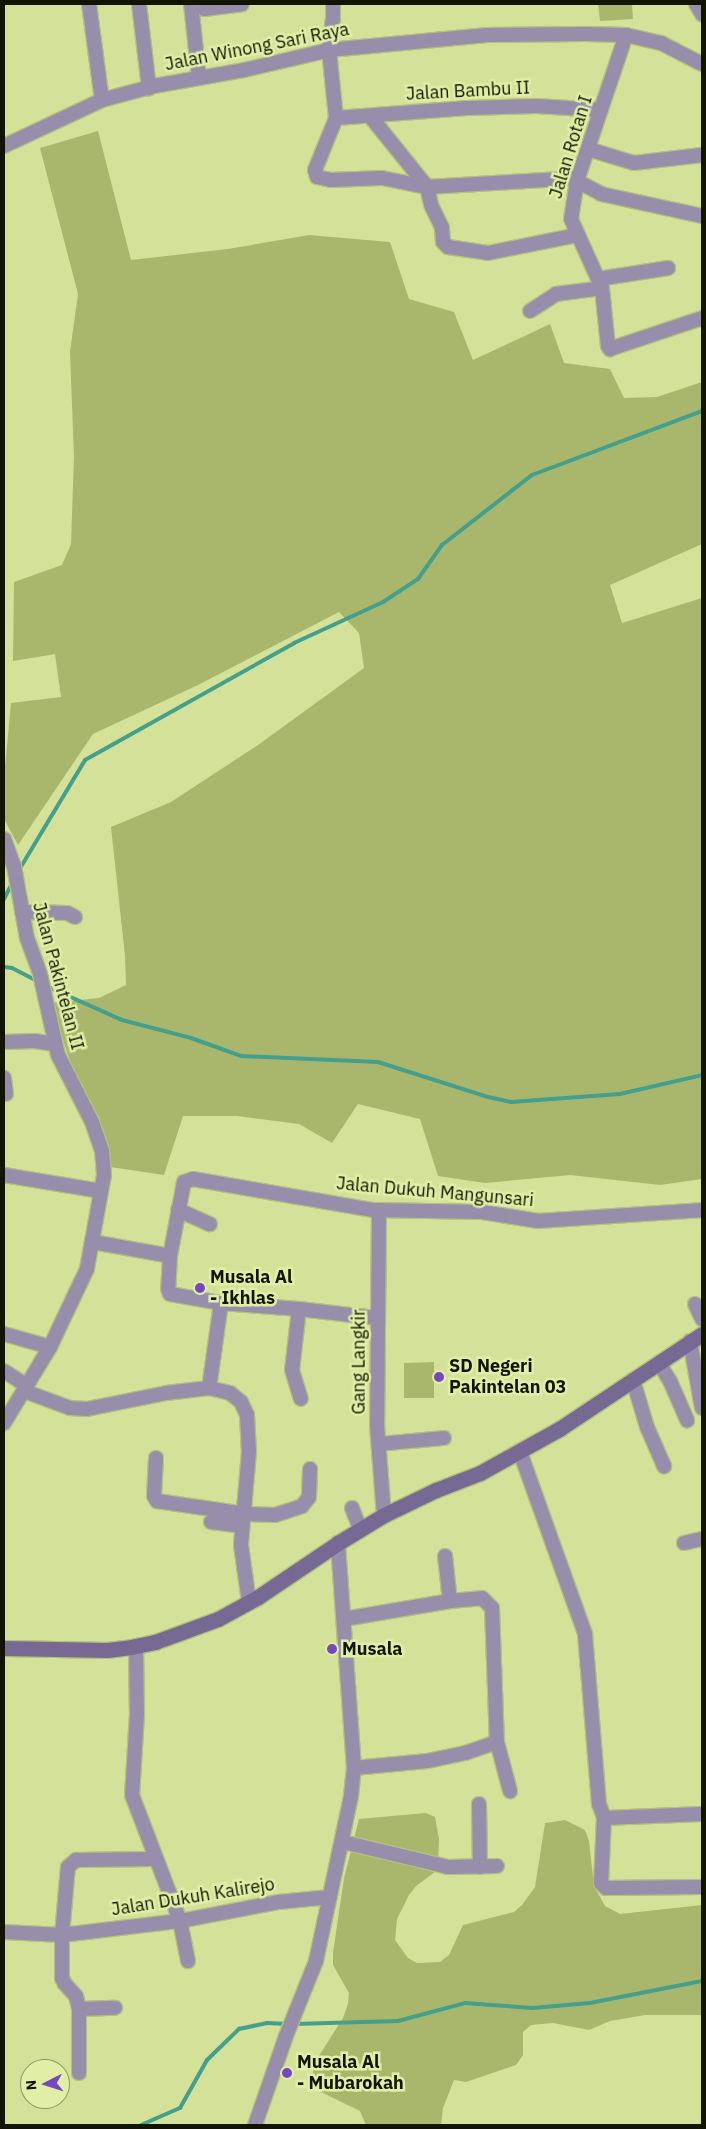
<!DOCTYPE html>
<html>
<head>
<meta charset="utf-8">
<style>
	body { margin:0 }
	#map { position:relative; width:706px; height:2129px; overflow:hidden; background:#d3e298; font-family:"IBM Plex Sans",sans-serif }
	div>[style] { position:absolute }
	.green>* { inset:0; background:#a9b76c }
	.stream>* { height:4px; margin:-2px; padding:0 2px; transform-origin:2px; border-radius:2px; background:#449f8c }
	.roads { filter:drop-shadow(1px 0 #b4c180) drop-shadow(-1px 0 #b4c180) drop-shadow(0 1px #b4c180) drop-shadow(0 -1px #b4c180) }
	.street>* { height:14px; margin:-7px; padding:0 7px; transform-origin:7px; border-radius:7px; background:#968eab }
	.secondary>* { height:15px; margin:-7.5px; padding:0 7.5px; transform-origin:7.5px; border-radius:7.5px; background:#766a94 }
	.dots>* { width:14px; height:14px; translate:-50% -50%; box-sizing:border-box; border:2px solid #e0efa5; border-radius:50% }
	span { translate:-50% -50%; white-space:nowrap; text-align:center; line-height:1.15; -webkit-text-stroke:5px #e0efa5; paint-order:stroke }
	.street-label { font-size:18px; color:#101400 }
	.poi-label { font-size:18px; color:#101400; font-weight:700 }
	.left { translate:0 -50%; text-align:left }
	.frame { position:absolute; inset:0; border:5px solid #101400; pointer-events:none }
	.north { position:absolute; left:20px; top:2059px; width:50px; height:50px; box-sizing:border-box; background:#e0efa5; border:1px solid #8d9763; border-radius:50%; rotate:265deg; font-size:14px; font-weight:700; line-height:20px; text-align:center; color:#101400 }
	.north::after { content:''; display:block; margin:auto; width:18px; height:22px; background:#7648c0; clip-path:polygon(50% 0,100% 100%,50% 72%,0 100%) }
</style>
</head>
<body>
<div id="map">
	<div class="green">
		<div style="clip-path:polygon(598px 4px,632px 4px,633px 19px,600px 21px)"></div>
		<div style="clip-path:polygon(98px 131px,131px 260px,228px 249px,309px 235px,390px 242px,409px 299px,454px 312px,473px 360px,550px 324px,564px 363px,610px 369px,624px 398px,657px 397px,702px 382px,702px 544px,610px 585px,622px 623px,702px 598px,702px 1179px,660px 1185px,570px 1175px,485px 1183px,438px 1176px,420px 1119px,358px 1104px,332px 1143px,299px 1124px,237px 1116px,183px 1116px,164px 1175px,104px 1166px,51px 1003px,99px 998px,126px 985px,125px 956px,111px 827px,171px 802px,258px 745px,364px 668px,359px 633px,339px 612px,198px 685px,93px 734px,18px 845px,4px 819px,4px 778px,11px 703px,61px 697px,55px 654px,13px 661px,14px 582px,62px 565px,71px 544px,74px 457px,70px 352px,78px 294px,40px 148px)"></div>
		<div style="clip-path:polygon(434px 1362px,434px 1398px,404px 1398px,404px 1363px)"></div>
		<div style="clip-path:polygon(426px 1813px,435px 1817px,439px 1839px,438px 1863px,435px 1872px,416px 1886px,409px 1895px,397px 1919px,395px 1940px,408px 1958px,417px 1963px,440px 1962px,449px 1955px,463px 1925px,514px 1912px,522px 1905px,535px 1887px,545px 1823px,565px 1820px,585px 1830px,589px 1841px,594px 1886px,605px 1906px,620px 1914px,702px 1905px,702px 2015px,645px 2015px,610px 2021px,589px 2030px,553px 2023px,531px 2025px,523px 2032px,523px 2055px,516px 2065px,466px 2082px,454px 2080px,443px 2108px,441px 2125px,366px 2125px,360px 2111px,321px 2092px,313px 2073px,315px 2062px,343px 2018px,348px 2004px,349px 1993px,333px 1965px,333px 1953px,344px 1878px,359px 1819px)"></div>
	</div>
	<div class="stream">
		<div style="left:19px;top:870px;width:128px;rotate:-59deg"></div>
		<div style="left:85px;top:760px;width:240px;rotate:-29.2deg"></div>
		<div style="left:294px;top:643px;width:98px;rotate:-24.7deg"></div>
		<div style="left:383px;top:602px;width:42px;rotate:-33.3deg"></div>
		<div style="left:418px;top:579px;width:42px;rotate:-54.8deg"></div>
		<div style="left:442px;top:545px;width:114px;rotate:-37.9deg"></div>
		<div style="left:532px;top:475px;width:182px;rotate:-20.6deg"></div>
		<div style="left:4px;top:899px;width:18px;rotate:-63deg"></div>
		<div style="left:4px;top:967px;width:8px;rotate:7deg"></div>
		<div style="left:12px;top:968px;width:29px;rotate:27deg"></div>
		<div style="left:46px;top:986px;width:83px;rotate:24.1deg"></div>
		<div style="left:122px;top:1020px;width:71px;rotate:14.6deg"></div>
		<div style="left:191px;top:1038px;width:53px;rotate:19.8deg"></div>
		<div style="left:241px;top:1056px;width:137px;rotate:2.5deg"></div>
		<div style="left:378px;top:1062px;width:115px;rotate:17.7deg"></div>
		<div style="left:488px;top:1097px;width:24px;rotate:12deg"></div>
		<div style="left:511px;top:1102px;width:109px;rotate:-4.2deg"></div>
		<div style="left:620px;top:1094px;width:84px;rotate:-13deg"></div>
		<div style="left:294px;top:2024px;width:104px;rotate:-1.7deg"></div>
		<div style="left:398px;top:2021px;width:69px;rotate:-15deg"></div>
		<div style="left:465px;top:2003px;width:68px;rotate:4.2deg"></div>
		<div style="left:533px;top:2008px;width:57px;rotate:-5deg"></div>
		<div style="left:590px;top:2003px;width:114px;rotate:-11.1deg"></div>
		<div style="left:141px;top:2125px;width:43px;rotate:-23.6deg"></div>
		<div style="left:180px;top:2108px;width:55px;rotate:-60.6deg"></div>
		<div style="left:207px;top:2060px;width:45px;rotate:-44.1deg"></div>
		<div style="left:239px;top:2029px;width:29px;rotate:-12deg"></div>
		<div style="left:267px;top:2023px;width:20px;rotate:3deg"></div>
	</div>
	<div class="roads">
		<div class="street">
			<div style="left:89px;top:4px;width:97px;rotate:82.3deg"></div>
			<div style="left:139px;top:4px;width:85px;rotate:83.2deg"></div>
			<div style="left:191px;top:4px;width:74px;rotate:83.8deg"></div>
			<div style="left:333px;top:4px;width:14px;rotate:90deg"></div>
			<div style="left:333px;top:18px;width:32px;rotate:97deg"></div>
			<div style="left:329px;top:50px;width:68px;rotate:84.1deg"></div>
			<div style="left:336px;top:118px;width:56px;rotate:112deg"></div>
			<div style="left:315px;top:170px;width:7px;rotate:74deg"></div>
			<div style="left:317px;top:177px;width:14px;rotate:12deg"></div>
			<div style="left:331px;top:180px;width:51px;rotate:-2.2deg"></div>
			<div style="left:382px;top:178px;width:46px;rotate:11.3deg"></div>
			<div style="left:427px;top:187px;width:151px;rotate:-3.4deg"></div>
			<div style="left:696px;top:4px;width:12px;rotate:59deg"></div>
			<div style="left:204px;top:9px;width:38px;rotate:-7deg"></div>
			<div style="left:626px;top:35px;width:154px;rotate:108.6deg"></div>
			<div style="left:577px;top:181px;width:38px;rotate:99deg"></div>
			<div style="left:571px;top:219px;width:76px;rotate:65.8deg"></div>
			<div style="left:602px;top:288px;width:58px;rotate:84.1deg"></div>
			<div style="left:608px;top:346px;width:4px;rotate:56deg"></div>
			<div style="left:610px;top:349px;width:97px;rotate:-18.6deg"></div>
			<div style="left:370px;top:116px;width:91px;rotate:51.2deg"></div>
			<div style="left:427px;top:187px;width:18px;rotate:77deg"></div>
			<div style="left:431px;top:205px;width:25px;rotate:64deg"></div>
			<div style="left:442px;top:228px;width:14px;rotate:86deg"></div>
			<div style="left:443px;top:242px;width:7px;rotate:45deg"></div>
			<div style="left:448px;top:247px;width:40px;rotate:8.5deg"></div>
			<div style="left:488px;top:253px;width:92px;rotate:-11.3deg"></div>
			<div style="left:336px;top:118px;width:132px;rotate:-4.3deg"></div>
			<div style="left:468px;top:108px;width:68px;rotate:-1.7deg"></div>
			<div style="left:536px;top:106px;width:65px;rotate:3.5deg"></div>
			<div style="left:4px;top:146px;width:108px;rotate:-25.1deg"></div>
			<div style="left:102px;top:100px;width:54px;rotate:-15.1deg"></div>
			<div style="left:154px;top:86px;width:91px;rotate:-10.1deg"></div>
			<div style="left:244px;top:70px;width:87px;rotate:-13.2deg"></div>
			<div style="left:329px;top:50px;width:159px;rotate:-5.4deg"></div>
			<div style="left:487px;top:35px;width:98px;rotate:-0.6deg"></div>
			<div style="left:585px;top:34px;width:41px;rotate:1.4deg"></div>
			<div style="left:626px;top:35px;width:36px;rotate:13deg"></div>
			<div style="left:661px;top:43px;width:46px;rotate:27.1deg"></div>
			<div style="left:588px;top:149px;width:48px;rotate:16.9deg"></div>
			<div style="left:634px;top:163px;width:68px;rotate:-6.7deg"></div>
			<div style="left:577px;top:181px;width:27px;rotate:28deg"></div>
			<div style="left:601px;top:194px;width:103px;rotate:12.3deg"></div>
			<div style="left:598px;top:279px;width:71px;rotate:-8.9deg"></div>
			<div style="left:530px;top:311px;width:31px;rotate:-33deg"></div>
			<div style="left:556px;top:294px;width:46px;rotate:-7.4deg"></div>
			<div style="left:4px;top:839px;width:29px;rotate:70deg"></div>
			<div style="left:14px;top:866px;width:73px;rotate:79.8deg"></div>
			<div style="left:27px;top:938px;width:38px;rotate:70deg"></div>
			<div style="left:40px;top:974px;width:83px;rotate:77.5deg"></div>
			<div style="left:58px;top:1055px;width:75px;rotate:63.1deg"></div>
			<div style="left:92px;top:1122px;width:31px;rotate:71deg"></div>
			<div style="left:102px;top:1151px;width:24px;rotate:85deg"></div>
			<div style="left:104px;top:1175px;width:96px;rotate:100.3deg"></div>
			<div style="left:87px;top:1269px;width:86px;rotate:115.4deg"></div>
			<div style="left:50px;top:1347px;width:89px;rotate:121.2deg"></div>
			<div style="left:22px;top:912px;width:45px;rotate:1.3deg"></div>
			<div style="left:67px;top:913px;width:9px;rotate:27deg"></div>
			<div style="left:4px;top:1042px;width:31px;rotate:-2deg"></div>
			<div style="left:35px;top:1041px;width:19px;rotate:9deg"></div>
			<div style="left:4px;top:1078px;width:16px;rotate:83deg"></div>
			<div style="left:4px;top:1175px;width:98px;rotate:9.4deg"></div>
			<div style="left:178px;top:1210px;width:35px;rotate:24deg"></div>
			<div style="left:379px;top:1210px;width:215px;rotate:90.5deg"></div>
			<div style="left:377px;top:1425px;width:90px;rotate:85.6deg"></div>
			<div style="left:93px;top:1242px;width:78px;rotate:10.3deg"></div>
			<div style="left:170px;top:1256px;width:33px;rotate:93deg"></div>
			<div style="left:168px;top:1289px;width:5px;rotate:68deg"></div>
			<div style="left:170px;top:1294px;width:52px;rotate:10deg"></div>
			<div style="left:221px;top:1303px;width:86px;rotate:98deg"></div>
			<div style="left:170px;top:1256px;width:75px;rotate:-79.3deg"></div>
			<div style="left:184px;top:1182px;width:9px;rotate:-18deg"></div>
			<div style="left:193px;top:1179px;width:183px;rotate:9.8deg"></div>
			<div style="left:373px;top:1210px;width:109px;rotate:1.1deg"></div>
			<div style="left:482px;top:1212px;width:57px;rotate:9.1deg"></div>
			<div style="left:538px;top:1221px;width:164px;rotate:-3.8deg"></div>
			<div style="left:221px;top:1303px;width:78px;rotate:4.4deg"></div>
			<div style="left:299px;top:1309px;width:79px;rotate:6.6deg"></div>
			<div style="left:695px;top:1304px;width:17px;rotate:65deg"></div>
			<div style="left:299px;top:1309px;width:61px;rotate:96.5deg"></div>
			<div style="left:292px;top:1370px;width:30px;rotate:73deg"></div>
			<div style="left:4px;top:1334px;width:48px;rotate:15.8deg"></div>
			<div style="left:690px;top:1341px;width:68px;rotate:79.8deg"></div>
			<div style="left:659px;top:1363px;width:21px;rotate:59deg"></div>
			<div style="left:670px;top:1381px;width:43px;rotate:66.4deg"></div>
			<div style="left:4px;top:1371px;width:27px;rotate:33deg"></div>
			<div style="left:633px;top:1380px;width:49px;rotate:73.4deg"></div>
			<div style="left:647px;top:1427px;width:43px;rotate:66.4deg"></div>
			<div style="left:24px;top:1391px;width:49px;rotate:20.3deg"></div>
			<div style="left:70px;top:1408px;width:17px;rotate:3deg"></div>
			<div style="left:87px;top:1409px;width:81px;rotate:-11.4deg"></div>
			<div style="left:166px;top:1393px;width:43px;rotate:-6.6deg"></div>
			<div style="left:209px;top:1388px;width:22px;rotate:13deg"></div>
			<div style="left:230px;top:1393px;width:14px;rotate:39deg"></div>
			<div style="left:241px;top:1402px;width:14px;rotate:65deg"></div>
			<div style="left:247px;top:1415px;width:36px;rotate:87deg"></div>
			<div style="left:249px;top:1451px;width:94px;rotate:94.9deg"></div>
			<div style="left:241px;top:1545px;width:58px;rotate:82deg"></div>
			<div style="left:379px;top:1444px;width:65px;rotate:-5.3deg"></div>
			<div style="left:520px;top:1452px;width:193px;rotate:70.3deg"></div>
			<div style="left:585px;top:1634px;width:171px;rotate:85.3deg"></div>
			<div style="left:599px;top:1804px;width:15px;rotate:70deg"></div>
			<div style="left:604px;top:1818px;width:98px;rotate:-2.3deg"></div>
			<div style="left:156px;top:1458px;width:38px;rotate:93deg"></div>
			<div style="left:154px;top:1496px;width:6px;rotate:59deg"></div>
			<div style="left:157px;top:1501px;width:89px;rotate:8.4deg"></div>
			<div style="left:245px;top:1514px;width:30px;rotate:2deg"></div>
			<div style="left:275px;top:1515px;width:28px;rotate:-18deg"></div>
			<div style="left:302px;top:1506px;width:11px;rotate:-52deg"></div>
			<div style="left:309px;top:1497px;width:28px;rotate:-88deg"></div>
			<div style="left:352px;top:1508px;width:22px;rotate:69deg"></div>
			<div style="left:211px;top:1522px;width:31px;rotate:7deg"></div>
			<div style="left:684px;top:1543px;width:18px;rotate:-13deg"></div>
			<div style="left:445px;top:1556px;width:45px;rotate:83.7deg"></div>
			<div style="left:344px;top:1619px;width:108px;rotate:-9.6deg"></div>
			<div style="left:450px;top:1601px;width:32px;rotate:-5deg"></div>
			<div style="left:482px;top:1598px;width:14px;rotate:45deg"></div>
			<div style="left:492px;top:1608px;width:134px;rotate:87.9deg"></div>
			<div style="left:497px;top:1742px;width:34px;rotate:161deg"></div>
			<div style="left:465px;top:1753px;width:39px;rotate:168deg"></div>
			<div style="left:427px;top:1761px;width:73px;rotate:174.5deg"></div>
			<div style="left:136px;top:1646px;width:68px;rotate:89.2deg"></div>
			<div style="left:137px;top:1714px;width:81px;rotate:93.5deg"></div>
			<div style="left:132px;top:1795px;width:135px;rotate:69.1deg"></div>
			<div style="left:180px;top:1921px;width:41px;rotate:78.7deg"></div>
			<div style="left:497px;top:1742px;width:51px;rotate:75.1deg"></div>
			<div style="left:479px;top:1804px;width:63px;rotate:89.1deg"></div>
			<div style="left:604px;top:1818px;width:65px;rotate:92.6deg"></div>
			<div style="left:601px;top:1883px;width:7px;rotate:45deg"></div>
			<div style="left:606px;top:1888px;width:96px;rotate:-0.6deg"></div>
			<div style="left:343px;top:1842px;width:108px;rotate:13.4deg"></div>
			<div style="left:448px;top:1867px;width:49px;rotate:-1.2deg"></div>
			<div style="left:4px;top:1932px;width:58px;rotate:3deg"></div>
			<div style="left:62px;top:1935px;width:119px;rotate:-6.8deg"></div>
			<div style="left:180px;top:1921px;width:101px;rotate:-10.9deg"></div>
			<div style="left:279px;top:1902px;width:51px;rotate:-5.6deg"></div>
			<div style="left:79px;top:2009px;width:36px;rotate:-2deg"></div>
			<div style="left:79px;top:2073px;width:64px;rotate:-90deg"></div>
			<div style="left:79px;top:2009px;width:13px;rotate:-103deg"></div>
			<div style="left:76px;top:1996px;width:16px;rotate:-133deg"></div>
			<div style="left:65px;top:1984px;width:7px;rotate:-117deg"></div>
			<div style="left:62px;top:1978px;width:43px;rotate:-90deg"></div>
			<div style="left:62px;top:1935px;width:68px;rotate:-85deg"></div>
			<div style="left:68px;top:1867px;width:11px;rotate:-41deg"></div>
			<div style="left:76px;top:1860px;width:79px;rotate:-0.7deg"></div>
			<div style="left:255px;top:2125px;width:94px;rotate:-70.8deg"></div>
			<div style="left:286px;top:2036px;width:81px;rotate:-68.2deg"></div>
			<div style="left:316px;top:1961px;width:169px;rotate:-78deg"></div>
			<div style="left:351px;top:1796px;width:28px;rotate:-84deg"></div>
			<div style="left:354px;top:1768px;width:226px;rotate:-94.1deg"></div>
		</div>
		<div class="secondary">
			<div style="left:4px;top:1648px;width:103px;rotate:1.1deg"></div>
			<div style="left:107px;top:1650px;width:24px;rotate:-7deg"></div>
			<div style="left:131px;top:1647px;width:25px;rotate:-12deg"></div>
			<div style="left:155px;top:1642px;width:67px;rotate:-20.1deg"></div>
			<div style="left:218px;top:1619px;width:46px;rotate:-28.8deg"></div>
			<div style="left:258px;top:1597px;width:97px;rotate:-34deg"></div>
			<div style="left:338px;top:1543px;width:54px;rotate:-31.3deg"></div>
			<div style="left:384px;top:1515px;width:58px;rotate:-25.7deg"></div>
			<div style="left:436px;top:1490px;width:47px;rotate:-21.1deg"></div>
			<div style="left:480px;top:1473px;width:90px;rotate:-29.1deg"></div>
			<div style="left:559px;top:1429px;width:172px;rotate:-33.6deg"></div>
		</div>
	</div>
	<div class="dots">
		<div style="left:200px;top:1288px;background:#7648c0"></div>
		<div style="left:439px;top:1377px;background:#7648c0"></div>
		<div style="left:332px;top:1649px;background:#7648c0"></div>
		<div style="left:287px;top:2073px;background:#7648c0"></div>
	</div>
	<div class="street-label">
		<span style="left:257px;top:47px;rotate:-11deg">Jalan Winong Sari Raya</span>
		<span style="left:468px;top:91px;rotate:-3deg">Jalan Bambu II</span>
		<span style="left:571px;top:147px;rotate:-73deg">Jalan Rotan I</span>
		<span style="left:58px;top:976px;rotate:75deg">Jalan Pakintelan II</span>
		<span style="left:435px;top:1192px;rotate:5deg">Jalan Dukuh Mangunsari</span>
		<span style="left:359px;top:1362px;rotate:-90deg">Gang Langkir</span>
		<span style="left:193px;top:1897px;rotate:-9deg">Jalan Dukuh Kalirejo</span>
	</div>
	<div class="poi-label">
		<span class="left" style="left:210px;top:1288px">Musala Al<br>- Ikhlas</span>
		<span class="left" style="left:449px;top:1377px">SD Negeri<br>Pakintelan 03</span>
		<span class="left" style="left:342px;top:1649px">Musala</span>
		<span class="left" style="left:297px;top:2073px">Musala Al<br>- Mubarokah</span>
	</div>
	<div class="frame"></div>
	<div class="north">N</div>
</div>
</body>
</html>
